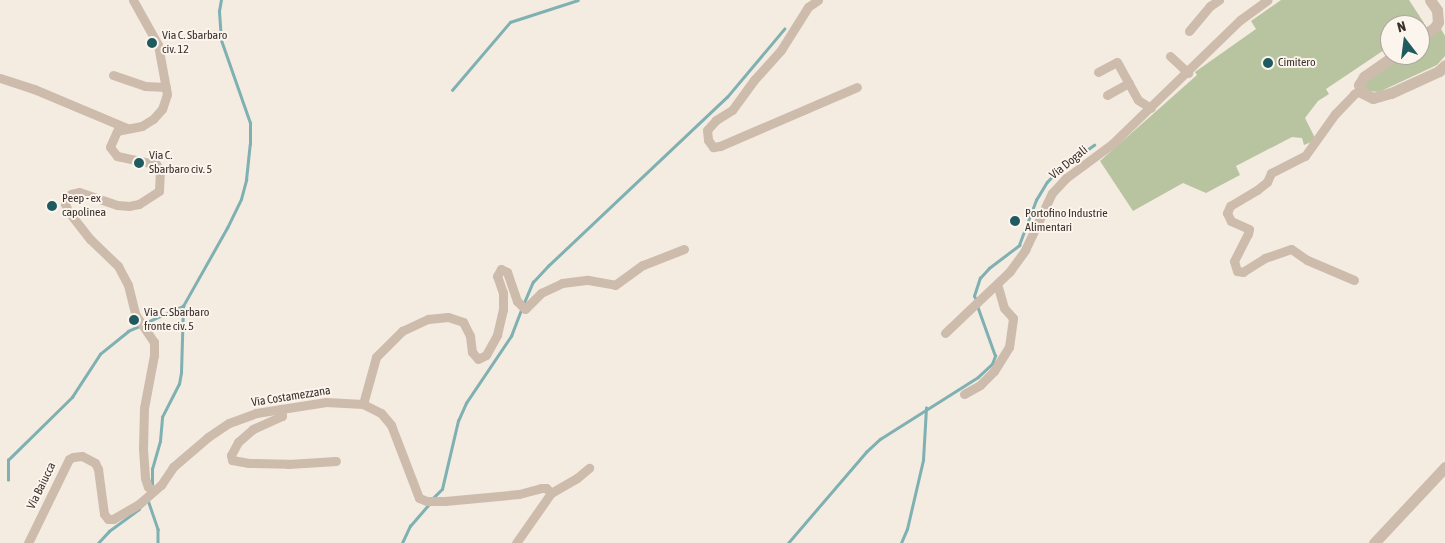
<!DOCTYPE html>
<html>
<head>
<meta charset="utf-8">
<style>
	body { margin:0 }
	#map { position:relative; width:1445px; height:543px; overflow:hidden; background:#f4ebe1; font-family:"Asap Condensed",sans-serif }
	div>[style] { position:absolute }
	.green>* { inset:0; background:#b8c4a0 }
	.stream>* { height:2.5px; margin:-1.25px; padding:0 1.25px; transform-origin:1.25px; border-radius:1.25px; background:#7fb0b2 }
	.minor>* { height:9px; margin:-4.5px; padding:0 4.5px; transform-origin:4.5px; border-radius:4.5px; background:#cdbbac }
	.tertiary>* { height:11px; margin:-5.5px; padding:0 5.5px; transform-origin:5.5px; border-radius:5.5px; background:#cdbbac }
	.dots>* { width:14px; height:14px; translate:-50% -50%; box-sizing:border-box; border:2px solid #fbf5ee; border-radius:50% }
	span { translate:-50% -50%; white-space:nowrap; text-align:center; line-height:1.15; -webkit-text-stroke:4px #fbf5ee; paint-order:stroke }
	.poi-label { font-size:12px; color:#3b302b }
	.left { translate:0 -50%; text-align:left }
	.street-label { font-size:12px; color:#3b302b }
	.north { position:absolute; left:1380px; top:15px; width:50px; height:50px; box-sizing:border-box; background:#fbf5ee; border:1px solid #aea6a0; border-radius:50%; rotate:345deg; font-size:14px; font-weight:700; line-height:20px; text-align:center; color:#3b302b }
	.north::after { content:''; display:block; margin:auto; width:18px; height:22px; background:#1f5a5e; clip-path:polygon(50% 0,100% 100%,50% 72%,0 100%) }
</style>
</head>
<body>
<div id="map">
	<div class="green">
		<div style="clip-path:polygon(1281px 0,1409px 0,1424px 23px,1420px 25px,1390px 25px,1390px 46px,1326px 89px,1329px 94px,1318px 101px,1305px 118px,1316px 140px,1304px 145px,1302px 138px,1292px 137px,1236px 166px,1240px 175px,1206px 193px,1183px 183px,1133px 211px,1100px 161px,1197px 75px,1195px 72px,1256px 29px,1251px 21px)"></div>
		<div style="clip-path:polygon(1441px 29px,1445px 36px,1445px 56px,1437px 65px,1379px 92px,1368px 91px,1365px 86px,1370px 77px,1401px 55px,1420px 55px,1420px 43px)"></div>
	</div>
	<div class="stream">
		<div style="left:452px;top:90px;width:89px;rotate:-49.5deg"></div>
		<div style="left:510px;top:22px;width:71px;rotate:-17.9deg"></div>
		<div style="left:976px;top:300px;width:4px;rotate:-117deg"></div>
		<div style="left:974px;top:296px;width:19px;rotate:-72deg"></div>
		<div style="left:980px;top:278px;width:13px;rotate:-48deg"></div>
		<div style="left:989px;top:268px;width:38px;rotate:-37deg"></div>
		<div style="left:1019px;top:245px;width:48px;rotate:-69.3deg"></div>
		<div style="left:1036px;top:200px;width:21px;rotate:-59deg"></div>
		<div style="left:1047px;top:182px;width:16px;rotate:-47deg"></div>
		<div style="left:1058px;top:170px;width:44px;rotate:-34.8deg"></div>
		<div style="left:523px;top:305px;width:25px;rotate:-67deg"></div>
		<div style="left:533px;top:282px;width:22px;rotate:-47deg"></div>
		<div style="left:548px;top:266px;width:246px;rotate:-43.4deg"></div>
		<div style="left:727px;top:97px;width:89px;rotate:-50deg"></div>
		<div style="left:145px;top:323px;width:42px;rotate:-24.1deg"></div>
		<div style="left:8px;top:480px;width:20px;rotate:-90deg"></div>
		<div style="left:8px;top:460px;width:90px;rotate:-44.5deg"></div>
		<div style="left:72px;top:397px;width:51px;rotate:-56.9deg"></div>
		<div style="left:100px;top:354px;width:36px;rotate:-39deg"></div>
		<div style="left:128px;top:331px;width:13px;rotate:-23deg"></div>
		<div style="left:152px;top:486px;width:17px;rotate:-90deg"></div>
		<div style="left:152px;top:469px;width:29px;rotate:-74deg"></div>
		<div style="left:160px;top:441px;width:24px;rotate:-85deg"></div>
		<div style="left:162px;top:417px;width:37px;rotate:-63deg"></div>
		<div style="left:179px;top:384px;width:11px;rotate:-80deg"></div>
		<div style="left:181px;top:373px;width:67px;rotate:-88.3deg"></div>
		<div style="left:183px;top:306px;width:90px;rotate:-60.6deg"></div>
		<div style="left:227px;top:228px;width:32px;rotate:-64deg"></div>
		<div style="left:241px;top:199px;width:20px;rotate:-75deg"></div>
		<div style="left:246px;top:180px;width:36px;rotate:-84deg"></div>
		<div style="left:250px;top:144px;width:21px;rotate:-90deg"></div>
		<div style="left:250px;top:123px;width:88px;rotate:-109.3deg"></div>
		<div style="left:221px;top:40px;width:29px;rotate:-94deg"></div>
		<div style="left:219px;top:11px;width:11px;rotate:-80deg"></div>
		<div style="left:434px;top:497px;width:11px;rotate:-45deg"></div>
		<div style="left:442px;top:489px;width:70px;rotate:-76.8deg"></div>
		<div style="left:458px;top:421px;width:20px;rotate:-66deg"></div>
		<div style="left:466px;top:403px;width:81px;rotate:-56.1deg"></div>
		<div style="left:511px;top:336px;width:28px;rotate:-69deg"></div>
		<div style="left:148px;top:500px;width:31px;rotate:71deg"></div>
		<div style="left:158px;top:529px;width:14px;rotate:90deg"></div>
		<div style="left:98px;top:543px;width:16px;rotate:-47deg"></div>
		<div style="left:109px;top:531px;width:37px;rotate:-36deg"></div>
		<div style="left:402px;top:543px;width:19px;rotate:-65deg"></div>
		<div style="left:410px;top:526px;width:29px;rotate:-49deg"></div>
		<div style="left:788px;top:543px;width:120px;rotate:-49.4deg"></div>
		<div style="left:866px;top:452px;width:19px;rotate:-43deg"></div>
		<div style="left:880px;top:439px;width:116px;rotate:-32.3deg"></div>
		<div style="left:978px;top:377px;width:19px;rotate:-43deg"></div>
		<div style="left:992px;top:364px;width:9px;rotate:-69deg"></div>
		<div style="left:995px;top:356px;width:53px;rotate:-109.8deg"></div>
		<div style="left:901px;top:543px;width:15px;rotate:-67deg"></div>
		<div style="left:907px;top:529px;width:71px;rotate:-76.9deg"></div>
		<div style="left:923px;top:460px;width:52px;rotate:-86.7deg"></div>
	</div>
	<div class="minor">
		<div style="left:133px;top:0;width:51px;rotate:60.9deg"></div>
		<div style="left:158px;top:45px;width:50px;rotate:79.6deg"></div>
		<div style="left:167px;top:94px;width:16px;rotate:108deg"></div>
		<div style="left:162px;top:109px;width:13px;rotate:132deg"></div>
		<div style="left:153px;top:119px;width:13px;rotate:148deg"></div>
		<div style="left:142px;top:126px;width:25px;rotate:169deg"></div>
		<div style="left:117px;top:131px;width:17px;rotate:114deg"></div>
		<div style="left:110px;top:147px;width:11px;rotate:52deg"></div>
		<div style="left:117px;top:156px;width:40px;rotate:12deg"></div>
		<div style="left:156px;top:164px;width:8px;rotate:60deg"></div>
		<div style="left:160px;top:171px;width:20px;rotate:93deg"></div>
		<div style="left:159px;top:191px;width:24px;rotate:147deg"></div>
		<div style="left:139px;top:204px;width:10px;rotate:169deg"></div>
		<div style="left:129px;top:206px;width:12px;rotate:-175deg"></div>
		<div style="left:117px;top:205px;width:40px;rotate:-161.1deg"></div>
		<div style="left:79px;top:192px;width:8px;rotate:166deg"></div>
		<div style="left:71px;top:194px;width:6px;rotate:141deg"></div>
		<div style="left:66px;top:198px;width:6px;rotate:99deg"></div>
		<div style="left:65px;top:204px;width:8px;rotate:67deg"></div>
		<div style="left:68px;top:211px;width:36px;rotate:52deg"></div>
		<div style="left:90px;top:239px;width:39px;rotate:44deg"></div>
		<div style="left:118px;top:266px;width:21px;rotate:62deg"></div>
		<div style="left:128px;top:285px;width:30px;rotate:76deg"></div>
		<div style="left:135px;top:314px;width:34px;rotate:56deg"></div>
		<div style="left:154px;top:342px;width:13px;rotate:90deg"></div>
		<div style="left:154px;top:355px;width:54px;rotate:100.7deg"></div>
		<div style="left:144px;top:408px;width:41px;rotate:91.4deg"></div>
		<div style="left:143px;top:449px;width:29px;rotate:86deg"></div>
		<div style="left:145px;top:478px;width:9px;rotate:72deg"></div>
		<div style="left:148px;top:487px;width:6px;rotate:31deg"></div>
		<div style="left:818px;top:0;width:12px;rotate:145deg"></div>
		<div style="left:808px;top:7px;width:51px;rotate:122.1deg"></div>
		<div style="left:781px;top:50px;width:40px;rotate:132deg"></div>
		<div style="left:754px;top:80px;width:37px;rotate:126deg"></div>
		<div style="left:732px;top:110px;width:19px;rotate:148deg"></div>
		<div style="left:716px;top:120px;width:13px;rotate:132deg"></div>
		<div style="left:707px;top:130px;width:10px;rotate:84deg"></div>
		<div style="left:708px;top:140px;width:9px;rotate:54deg"></div>
		<div style="left:713px;top:147px;width:7px;rotate:-8deg"></div>
		<div style="left:720px;top:146px;width:149px;rotate:-23.3deg"></div>
		<div style="left:1189px;top:31px;width:33px;rotate:-50deg"></div>
		<div style="left:1210px;top:6px;width:11px;rotate:-34deg"></div>
		<div style="left:1170px;top:56px;width:25px;rotate:43deg"></div>
		<div style="left:1098px;top:72px;width:21px;rotate:-28deg"></div>
		<div style="left:1117px;top:62px;width:43px;rotate:61.1deg"></div>
		<div style="left:1138px;top:100px;width:15px;rotate:32deg"></div>
		<div style="left:113px;top:75px;width:34px;rotate:19deg"></div>
		<div style="left:145px;top:86px;width:21px;rotate:3deg"></div>
		<div style="left:0;top:78px;width:36px;rotate:18deg"></div>
		<div style="left:34px;top:89px;width:101px;rotate:22.8deg"></div>
		<div style="left:1107px;top:95px;width:25px;rotate:-29deg"></div>
		<div style="left:1354px;top:280px;width:51px;rotate:-156.9deg"></div>
		<div style="left:1307px;top:260px;width:19px;rotate:-145deg"></div>
		<div style="left:1291px;top:249px;width:28px;rotate:161deg"></div>
		<div style="left:1265px;top:258px;width:26px;rotate:148deg"></div>
		<div style="left:1243px;top:272px;width:6px;rotate:-171deg"></div>
		<div style="left:1237px;top:271px;width:10px;rotate:-107deg"></div>
		<div style="left:1234px;top:261px;width:30px;rotate:-63deg"></div>
		<div style="left:1248px;top:234px;width:5px;rotate:-79deg"></div>
		<div style="left:1249px;top:229px;width:20px;rotate:-156deg"></div>
		<div style="left:1231px;top:221px;width:9px;rotate:-117deg"></div>
		<div style="left:1227px;top:213px;width:8px;rotate:-67deg"></div>
		<div style="left:1230px;top:206px;width:31px;rotate:-31deg"></div>
		<div style="left:1257px;top:190px;width:13px;rotate:-39deg"></div>
		<div style="left:1267px;top:182px;width:10px;rotate:-66deg"></div>
		<div style="left:1271px;top:173px;width:38px;rotate:-27deg"></div>
		<div style="left:1305px;top:156px;width:52px;rotate:-54.5deg"></div>
		<div style="left:1335px;top:114px;width:28px;rotate:-46deg"></div>
		<div style="left:1354px;top:94px;width:8px;rotate:-30deg"></div>
		<div style="left:945px;top:333px;width:90px;rotate:-43.6deg"></div>
		<div style="left:1010px;top:271px;width:26px;rotate:-54deg"></div>
		<div style="left:1025px;top:250px;width:63px;rotate:-64.7deg"></div>
		<div style="left:1052px;top:193px;width:21px;rotate:-47deg"></div>
		<div style="left:1066px;top:178px;width:57px;rotate:-36.5deg"></div>
		<div style="left:1112px;top:144px;width:178px;rotate:-44.1deg"></div>
		<div style="left:1240px;top:20px;width:34px;rotate:-36deg"></div>
		<div style="left:964px;top:394px;width:18px;rotate:-29deg"></div>
		<div style="left:980px;top:385px;width:20px;rotate:-45deg"></div>
		<div style="left:994px;top:371px;width:28px;rotate:-58deg"></div>
		<div style="left:1009px;top:347px;width:29px;rotate:-82deg"></div>
		<div style="left:1013px;top:318px;width:13px;rotate:-132deg"></div>
		<div style="left:1004px;top:308px;width:25px;rotate:-106deg"></div>
		<div style="left:363px;top:404px;width:49px;rotate:-74.5deg"></div>
		<div style="left:376px;top:357px;width:37px;rotate:-45deg"></div>
		<div style="left:402px;top:331px;width:29px;rotate:-25deg"></div>
		<div style="left:428px;top:319px;width:20px;rotate:-6deg"></div>
		<div style="left:448px;top:317px;width:16px;rotate:18deg"></div>
		<div style="left:463px;top:322px;width:16px;rotate:63deg"></div>
		<div style="left:470px;top:336px;width:16px;rotate:83deg"></div>
		<div style="left:472px;top:352px;width:9px;rotate:49deg"></div>
		<div style="left:478px;top:359px;width:9px;rotate:-27deg"></div>
		<div style="left:486px;top:355px;width:23px;rotate:-61deg"></div>
		<div style="left:497px;top:335px;width:26px;rotate:-77deg"></div>
		<div style="left:503px;top:310px;width:17px;rotate:-90deg"></div>
		<div style="left:503px;top:293px;width:18px;rotate:-109deg"></div>
		<div style="left:497px;top:276px;width:8px;rotate:-60deg"></div>
		<div style="left:501px;top:269px;width:7px;rotate:27deg"></div>
		<div style="left:507px;top:272px;width:31px;rotate:71deg"></div>
		<div style="left:517px;top:301px;width:11px;rotate:45deg"></div>
		<div style="left:525px;top:309px;width:23px;rotate:-45deg"></div>
		<div style="left:541px;top:293px;width:23px;rotate:-25deg"></div>
		<div style="left:562px;top:283px;width:26px;rotate:-7deg"></div>
		<div style="left:588px;top:280px;width:27px;rotate:10deg"></div>
		<div style="left:615px;top:285px;width:34px;rotate:-36deg"></div>
		<div style="left:643px;top:265px;width:44px;rotate:-21.3deg"></div>
		<div style="left:281px;top:409px;width:7px;rotate:82deg"></div>
		<div style="left:282px;top:416px;width:32px;rotate:156deg"></div>
		<div style="left:253px;top:429px;width:20px;rotate:139deg"></div>
		<div style="left:238px;top:442px;width:15px;rotate:118deg"></div>
		<div style="left:231px;top:455px;width:5px;rotate:79deg"></div>
		<div style="left:232px;top:460px;width:17px;rotate:10deg"></div>
		<div style="left:249px;top:463px;width:39px;rotate:1deg"></div>
		<div style="left:288px;top:464px;width:48px;rotate:-3.6deg"></div>
		<div style="left:28px;top:543px;width:93px;rotate:-64deg"></div>
		<div style="left:69px;top:459px;width:4px;rotate:-27deg"></div>
		<div style="left:73px;top:457px;width:9px;rotate:-6deg"></div>
		<div style="left:82px;top:456px;width:15px;rotate:28deg"></div>
		<div style="left:95px;top:463px;width:7px;rotate:63deg"></div>
		<div style="left:98px;top:469px;width:45px;rotate:82.4deg"></div>
		<div style="left:104px;top:514px;width:6px;rotate:51deg"></div>
		<div style="left:108px;top:519px;width:5px"></div>
		<div style="left:113px;top:519px;width:30px;rotate:-30deg"></div>
		<div style="left:139px;top:504px;width:29px;rotate:-41deg"></div>
		<div style="left:161px;top:485px;width:22px;rotate:-56deg"></div>
		<div style="left:173px;top:467px;width:46px;rotate:-40.6deg"></div>
		<div style="left:208px;top:437px;width:25px;rotate:-34deg"></div>
		<div style="left:229px;top:423px;width:29px;rotate:-20deg"></div>
		<div style="left:256px;top:413px;width:71px;rotate:-8.9deg"></div>
		<div style="left:326px;top:402px;width:37px;rotate:3deg"></div>
		<div style="left:363px;top:404px;width:20px;rotate:27deg"></div>
		<div style="left:381px;top:413px;width:16px;rotate:50deg"></div>
		<div style="left:391px;top:425px;width:78px;rotate:69deg"></div>
		<div style="left:419px;top:498px;width:9px;rotate:21deg"></div>
		<div style="left:427px;top:501px;width:18px"></div>
		<div style="left:445px;top:501px;width:74px;rotate:-5.4deg"></div>
		<div style="left:519px;top:494px;width:23px;rotate:-15deg"></div>
		<div style="left:541px;top:488px;width:5px"></div>
		<div style="left:546px;top:488px;width:7px;rotate:45deg"></div>
		<div style="left:516px;top:543px;width:61px;rotate:-55deg"></div>
		<div style="left:551px;top:493px;width:30px;rotate:-30deg"></div>
		<div style="left:577px;top:478px;width:16px;rotate:-40deg"></div>
	</div>
	<div class="tertiary">
		<div style="left:1420px;top:38px;width:19px;rotate:-36deg"></div>
		<div style="left:1435px;top:27px;width:6px;rotate:-59deg"></div>
		<div style="left:1438px;top:22px;width:12px;rotate:-95deg"></div>
		<div style="left:1437px;top:10px;width:12px;rotate:-125deg"></div>
		<div style="left:1395px;top:55px;width:38px;rotate:145deg"></div>
		<div style="left:1364px;top:77px;width:9px;rotate:122deg"></div>
		<div style="left:1359px;top:85px;width:9px;rotate:63deg"></div>
		<div style="left:1363px;top:93px;width:11px;rotate:27deg"></div>
		<div style="left:1373px;top:98px;width:19px;rotate:-16deg"></div>
		<div style="left:1391px;top:93px;width:53px;rotate:-24.6deg"></div>
		<div style="left:1439px;top:71px;width:8px;rotate:-45deg"></div>
		<div style="left:1374px;top:543px;width:104px;rotate:-46.9deg"></div>
	</div>
	<div class="dots">
		<div style="left:152px;top:43px;background:#1f5a5e"></div>
		<div style="left:1268px;top:63px;background:#1f5a5e"></div>
		<div style="left:139px;top:163px;background:#1f5a5e"></div>
		<div style="left:52px;top:206px;background:#1f5a5e"></div>
		<div style="left:1015px;top:221px;background:#1f5a5e"></div>
		<div style="left:134px;top:320px;background:#1f5a5e"></div>
	</div>
	<div class="poi-label">
		<span class="left" style="left:162px;top:43px">Via C. Sbarbaro<br>civ. 12</span>
		<span class="left" style="left:1278px;top:63px">Cimitero</span>
		<span class="left" style="left:149px;top:163px">Via C.<br>Sbarbaro civ. 5</span>
		<span class="left" style="left:62px;top:206px">Peep - ex<br>capolinea</span>
		<span class="left" style="left:1025px;top:221px">Portofino Industrie<br>Alimentari</span>
		<span class="left" style="left:144px;top:320px">Via C. Sbarbaro<br>fronte civ. 5</span>
	</div>
	<div class="street-label">
		<span style="left:1069px;top:163px;rotate:-39deg">Via Dogali</span>
		<span style="left:291px;top:397px;rotate:-9deg">Via Costamezzana</span>
		<span style="left:42px;top:486px;rotate:-64deg">Via Baiucca</span>
	</div>
	<div class="north">N</div>
</div>
</body>
</html>
